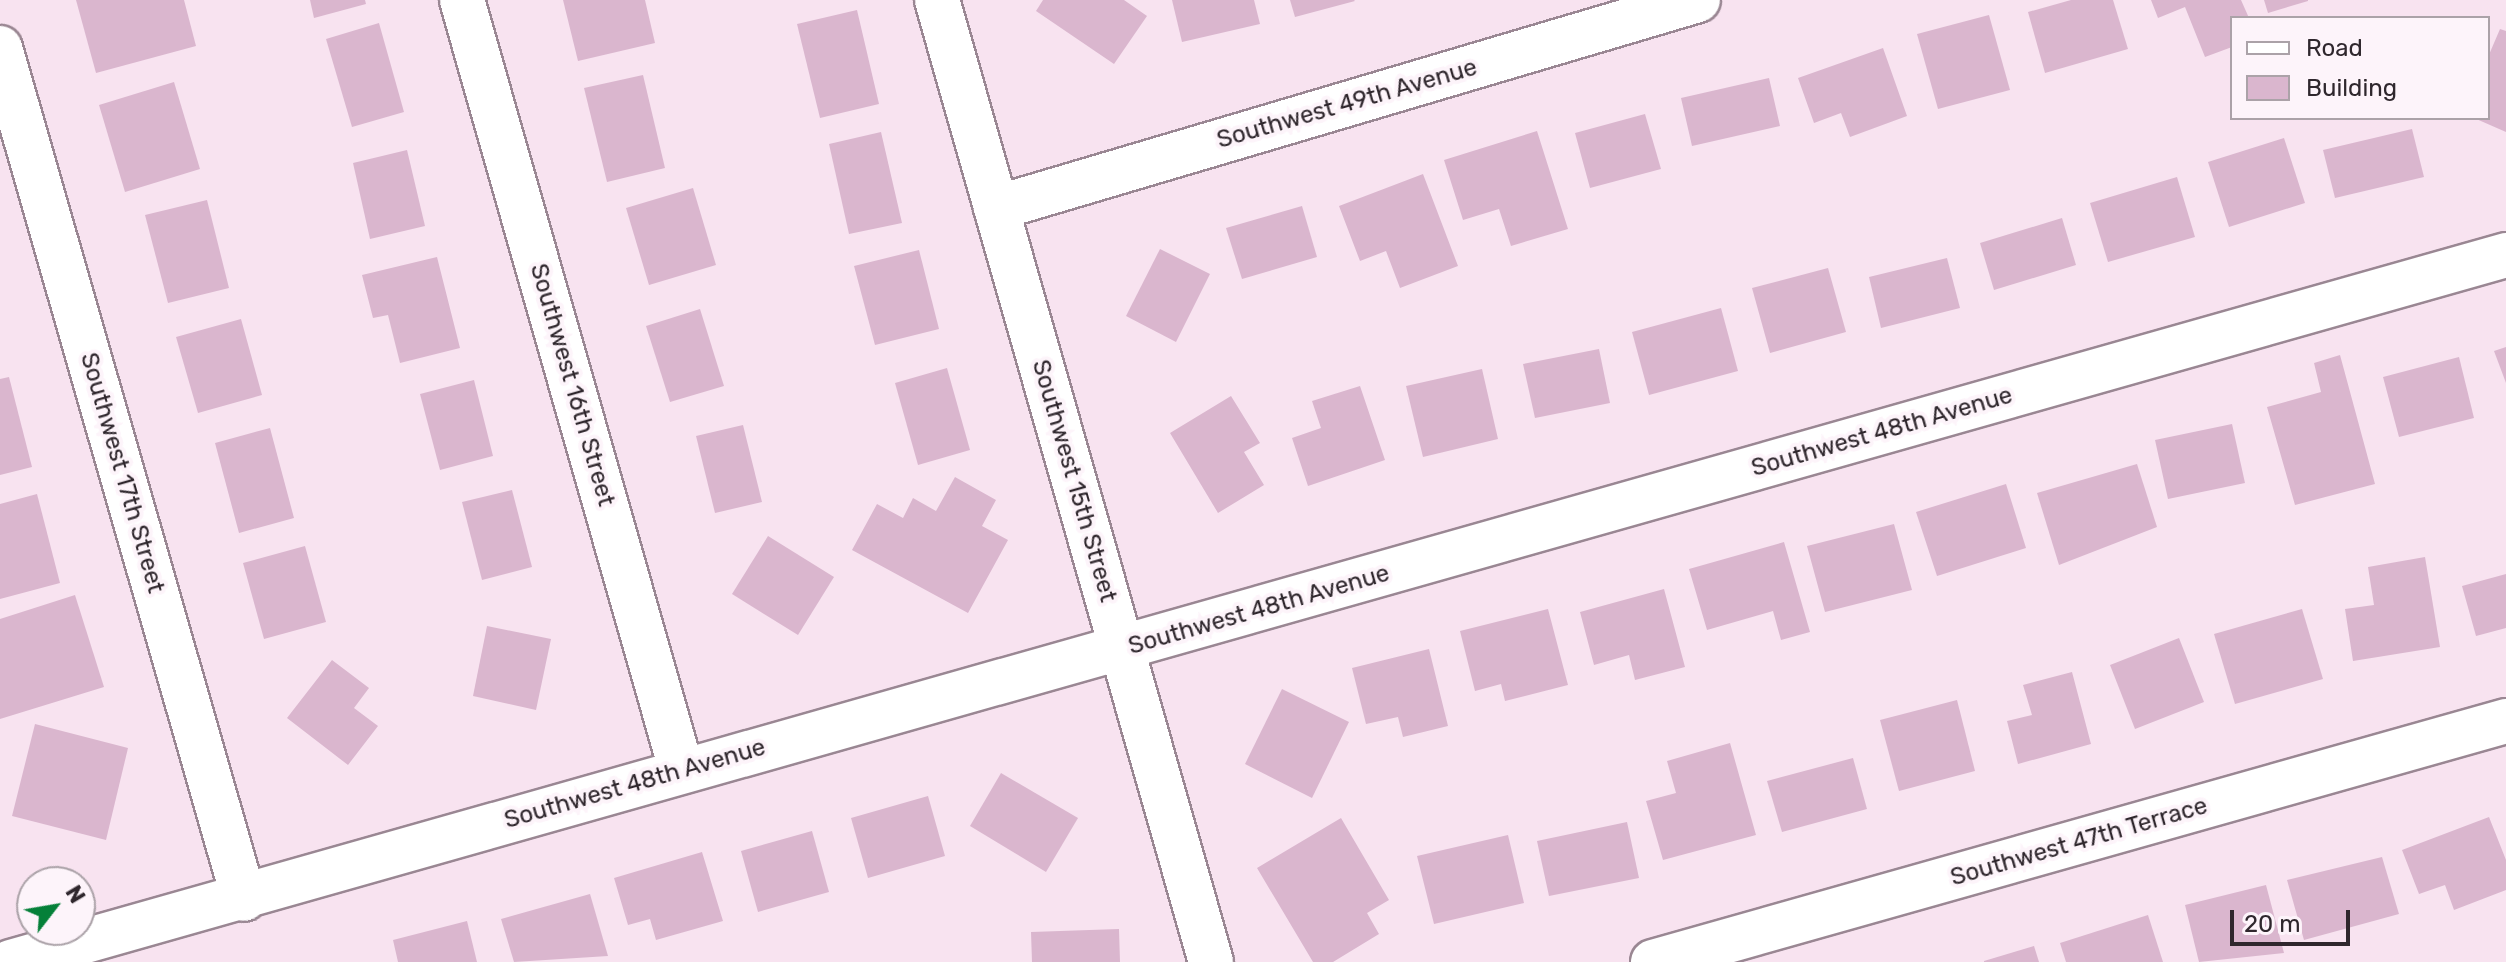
<!DOCTYPE html>
<html>
<head>
<meta charset="utf-8">
<style>
	body { margin:0 }
	#map { position:relative; width:2506px; height:962px; overflow:hidden; background:#f8e3f0; font-family:Rubik,sans-serif }
	div>[style] { position:absolute }
	.building>* { inset:0; background:#dab6ce }
	.roads { filter:drop-shadow(2px 0 #9a8793) drop-shadow(-2px 0 #9a8793) drop-shadow(0 2px #9a8793) drop-shadow(0 -2px #9a8793) }
	.minor>* { height:44px; margin:-22px; padding:0 22px; transform-origin:22px; border-radius:22px; background:#fff }
	span { translate:-50% -50%; white-space:nowrap; text-align:center; line-height:1.15; -webkit-text-stroke:8px #fdf4fa; paint-order:stroke }
	.street-label { font-size:24px; color:#2f272d }
	.legend { position:absolute; left:2230px; top:16px; width:260px; height:104px; box-sizing:border-box; background:#fdf4fa; border:2px solid #aba2a8; margin:0; padding:10px 14px; list-style:none; font-size:24px; color:#2f272d }
	.legend li { display:flex; align-items:center; gap:16px; height:40px }
	.legend b { width:40px; border:2px solid #aba2a8 }
	.north { position:absolute; left:16px; top:866px; width:80px; height:80px; box-sizing:border-box; background:#fdf4fa; border:2px solid #aba2a8; border-radius:50%; rotate:59deg; font-size:22px; font-weight:700; line-height:32px; text-align:center; color:#2f272d }
	.north::after { content:''; display:block; margin:auto; width:28px; height:36px; background:#058039; clip-path:polygon(50% 0,100% 100%,50% 72%,0 100%) }
	.scale { position:absolute; left:2230px; top:910px; width:120px; height:36px; box-sizing:border-box; border:4px solid #2f272d; border-top:0; padding-left:10px; font-size:24px; line-height:28px; white-space:nowrap; color:#2f272d; -webkit-text-stroke:6px #fdf4fa; paint-order:stroke }
</style>
</head>
<body>
<div id="map">
	<div class="building">
		<div style="clip-path:polygon(76px 0,184px 0,196px 46px,96px 73px)"></div>
		<div style="clip-path:polygon(310px 0,365px 0,366px 4px,314px 18px)"></div>
		<div style="clip-path:polygon(563px 0,645px 0,655px 43px,578px 61px)"></div>
		<div style="clip-path:polygon(1043px 0,1124px 0,1147px 16px,1114px 64px,1036px 11px)"></div>
		<div style="clip-path:polygon(1172px 0,1254px 0,1260px 24px,1182px 42px)"></div>
		<div style="clip-path:polygon(1290px 0,1354px 0,1355px 1px,1295px 17px)"></div>
		<div style="clip-path:polygon(2071px 0,2113px 0,2128px 49px,2045px 73px,2028px 12px)"></div>
		<div style="clip-path:polygon(2151px 0,2241px 0,2249px 18px,2232px 18px,2232px 47px,2205px 57px,2185px 7px,2158px 18px)"></div>
		<div style="clip-path:polygon(2264px 0,2308px 0,2308px 1px,2268px 13px)"></div>
		<div style="clip-path:polygon(857px 10px,879px 104px,820px 118px,797px 24px)"></div>
		<div style="clip-path:polygon(1989px 15px,2010px 90px,1938px 109px,1917px 34px)"></div>
		<div style="clip-path:polygon(379px 23px,404px 112px,352px 127px,326px 39px)"></div>
		<div style="clip-path:polygon(2500px 29px,2506px 31px,2506px 132px,2474px 118px,2488px 118px,2488px 57px)"></div>
		<div style="clip-path:polygon(1883px 48px,1907px 116px,1850px 137px,1841px 113px,1814px 123px,1798px 78px)"></div>
		<div style="clip-path:polygon(643px 75px,665px 168px,607px 182px,584px 88px)"></div>
		<div style="clip-path:polygon(1769px 78px,1780px 126px,1692px 146px,1681px 98px)"></div>
		<div style="clip-path:polygon(174px 82px,200px 169px,125px 192px,99px 105px)"></div>
		<div style="clip-path:polygon(1645px 114px,1661px 169px,1590px 188px,1575px 133px)"></div>
		<div style="clip-path:polygon(2412px 129px,2424px 177px,2335px 198px,2323px 150px)"></div>
		<div style="clip-path:polygon(1537px 131px,1568px 229px,1511px 246px,1499px 209px,1463px 220px,1444px 160px)"></div>
		<div style="clip-path:polygon(881px 132px,902px 223px,849px 234px,829px 144px)"></div>
		<div style="clip-path:polygon(2284px 138px,2305px 203px,2229px 227px,2208px 162px)"></div>
		<div style="clip-path:polygon(407px 150px,425px 226px,370px 239px,353px 163px)"></div>
		<div style="clip-path:polygon(1423px 174px,1458px 266px,1400px 288px,1386px 251px,1360px 261px,1339px 206px)"></div>
		<div style="clip-path:polygon(2177px 177px,2195px 237px,2108px 262px,2090px 203px)"></div>
		<div style="clip-path:polygon(693px 188px,716px 265px,649px 285px,626px 208px)"></div>
		<div style="clip-path:polygon(207px 200px,229px 288px,168px 303px,145px 215px)"></div>
		<div style="clip-path:polygon(1302px 206px,1317px 257px,1242px 279px,1226px 228px)"></div>
		<div style="clip-path:polygon(2062px 218px,2076px 265px,1994px 290px,1980px 243px)"></div>
		<div style="clip-path:polygon(1160px 249px,1210px 274px,1176px 342px,1126px 316px)"></div>
		<div style="clip-path:polygon(919px 250px,939px 329px,875px 345px,854px 266px)"></div>
		<div style="clip-path:polygon(437px 257px,460px 348px,400px 363px,388px 315px,373px 318px,362px 275px)"></div>
		<div style="clip-path:polygon(1947px 258px,1960px 308px,1881px 328px,1869px 277px)"></div>
		<div style="clip-path:polygon(1828px 268px,1846px 332px,1770px 353px,1752px 288px)"></div>
		<div style="clip-path:polygon(1721px 308px,1738px 371px,1649px 395px,1632px 332px)"></div>
		<div style="clip-path:polygon(700px 309px,724px 386px,670px 402px,646px 326px)"></div>
		<div style="clip-path:polygon(241px 319px,262px 395px,198px 413px,176px 337px)"></div>
		<div style="clip-path:polygon(2506px 347px,2506px 383px,2494px 351px)"></div>
		<div style="clip-path:polygon(1599px 349px,1610px 403px,1535px 418px,1523px 364px)"></div>
		<div style="clip-path:polygon(2340px 355px,2375px 484px,2295px 505px,2267px 407px,2321px 392px,2314px 363px)"></div>
		<div style="clip-path:polygon(2459px 357px,2474px 418px,2399px 437px,2383px 377px)"></div>
		<div style="clip-path:polygon(947px 368px,970px 450px,918px 465px,895px 383px)"></div>
		<div style="clip-path:polygon(1482px 369px,1498px 439px,1423px 457px,1406px 386px)"></div>
		<div style="clip-path:polygon(9px 377px,32px 467px,0 475px,0 379px)"></div>
		<div style="clip-path:polygon(474px 380px,493px 456px,440px 470px,420px 394px)"></div>
		<div style="clip-path:polygon(1360px 386px,1385px 460px,1308px 486px,1292px 438px,1321px 428px,1312px 401px)"></div>
		<div style="clip-path:polygon(1231px 396px,1260px 443px,1244px 452px,1264px 485px,1218px 513px,1170px 433px)"></div>
		<div style="clip-path:polygon(2232px 424px,2245px 483px,2168px 499px,2155px 440px)"></div>
		<div style="clip-path:polygon(743px 425px,762px 502px,715px 513px,696px 436px)"></div>
		<div style="clip-path:polygon(270px 428px,294px 518px,239px 533px,215px 443px)"></div>
		<div style="clip-path:polygon(2137px 464px,2157px 527px,2059px 565px,2037px 493px)"></div>
		<div style="clip-path:polygon(955px 477px,996px 500px,982px 526px,1008px 540px,968px 613px,852px 550px,877px 504px,903px 518px,913px 498px,936px 511px)"></div>
		<div style="clip-path:polygon(2006px 484px,2026px 548px,1937px 576px,1916px 512px)"></div>
		<div style="clip-path:polygon(512px 490px,532px 567px,482px 580px,462px 502px)"></div>
		<div style="clip-path:polygon(37px 494px,60px 583px,0 599px,0 504px)"></div>
		<div style="clip-path:polygon(1894px 524px,1912px 590px,1825px 612px,1807px 546px)"></div>
		<div style="clip-path:polygon(768px 536px,834px 577px,798px 635px,732px 594px)"></div>
		<div style="clip-path:polygon(1784px 542px,1810px 632px,1781px 640px,1773px 611px,1707px 630px,1689px 569px)"></div>
		<div style="clip-path:polygon(305px 546px,326px 622px,264px 639px,243px 563px)"></div>
		<div style="clip-path:polygon(2425px 557px,2440px 647px,2353px 661px,2345px 609px,2374px 605px,2368px 567px)"></div>
		<div style="clip-path:polygon(2506px 574px,2506px 628px,2476px 636px,2462px 586px)"></div>
		<div style="clip-path:polygon(1664px 589px,1685px 667px,1635px 680px,1629px 655px,1594px 665px,1580px 612px)"></div>
		<div style="clip-path:polygon(75px 595px,104px 687px,0 719px,0 619px)"></div>
		<div style="clip-path:polygon(1548px 609px,1568px 685px,1505px 701px,1501px 684px,1475px 691px,1460px 631px)"></div>
		<div style="clip-path:polygon(2302px 609px,2323px 679px,2235px 704px,2214px 634px)"></div>
		<div style="clip-path:polygon(487px 626px,551px 639px,536px 710px,473px 696px)"></div>
		<div style="clip-path:polygon(2179px 638px,2204px 702px,2135px 729px,2110px 665px)"></div>
		<div style="clip-path:polygon(1429px 649px,1448px 726px,1403px 737px,1398px 717px,1366px 724px,1352px 668px)"></div>
		<div style="clip-path:polygon(332px 660px,369px 688px,354px 708px,378px 726px,348px 765px,287px 718px)"></div>
		<div style="clip-path:polygon(2072px 672px,2091px 744px,2018px 764px,2007px 721px,2032px 715px,2023px 685px)"></div>
		<div style="clip-path:polygon(1282px 689px,1349px 722px,1312px 798px,1245px 764px)"></div>
		<div style="clip-path:polygon(1957px 700px,1975px 771px,1899px 791px,1880px 720px)"></div>
		<div style="clip-path:polygon(35px 724px,128px 748px,106px 840px,12px 816px)"></div>
		<div style="clip-path:polygon(1730px 743px,1756px 835px,1663px 860px,1646px 801px,1676px 793px,1667px 761px)"></div>
		<div style="clip-path:polygon(1853px 758px,1867px 809px,1782px 832px,1767px 781px)"></div>
		<div style="clip-path:polygon(1001px 773px,1078px 818px,1046px 872px,970px 826px)"></div>
		<div style="clip-path:polygon(928px 796px,945px 856px,868px 878px,851px 818px)"></div>
		<div style="clip-path:polygon(2489px 817px,2506px 860px,2506px 890px,2454px 910px,2445px 885px,2419px 894px,2402px 850px)"></div>
		<div style="clip-path:polygon(1341px 818px,1389px 900px,1367px 913px,1379px 934px,1333px 962px,1313px 962px,1257px 868px)"></div>
		<div style="clip-path:polygon(1627px 822px,1639px 878px,1549px 896px,1537px 841px)"></div>
		<div style="clip-path:polygon(812px 831px,829px 892px,758px 912px,741px 851px)"></div>
		<div style="clip-path:polygon(1508px 835px,1524px 903px,1434px 924px,1417px 856px)"></div>
		<div style="clip-path:polygon(702px 852px,723px 921px,656px 940px,650px 919px,628px 925px,614px 878px)"></div>
		<div style="clip-path:polygon(2382px 857px,2399px 914px,2304px 940px,2287px 880px)"></div>
		<div style="clip-path:polygon(2266px 885px,2284px 953px,2199px 962px,2185px 905px)"></div>
		<div style="clip-path:polygon(590px 894px,608px 956px,514px 962px,501px 919px)"></div>
		<div style="clip-path:polygon(2148px 915px,2163px 962px,2066px 962px,2060px 943px)"></div>
		<div style="clip-path:polygon(467px 921px,477px 962px,398px 962px,393px 940px)"></div>
		<div style="clip-path:polygon(1119px 929px,1120px 962px,1032px 962px,1031px 932px)"></div>
		<div style="clip-path:polygon(2034px 946px,2039px 962px,1984px 962px,1984px 961px)"></div>
	</div>
	<div class="roads">
		<div class="minor">
			<div style="left:462px;top:0;width:800px;rotate:74.1deg"></div>
			<div style="left:937px;top:0;width:1000px;rotate:74.1deg"></div>
			<div style="left:0;top:48px;width:885px;rotate:74deg"></div>
			<div style="left:996px;top:208px;width:732px;rotate:-16.5deg"></div>
			<div style="left:11px;top:962px;width:2593px;rotate:-15.82deg"></div>
			<div style="left:1653px;top:962px;width:886px;rotate:-15.78deg"></div>
		</div>
	</div>
	<div class="street-label">
		<span style="left:1347px;top:104px;rotate:-16deg">Southwest 49th Avenue</span>
		<span style="left:572px;top:385px;rotate:74deg">Southwest 16th Street</span>
		<span style="left:1882px;top:432px;rotate:-16deg">Southwest 48th Avenue</span>
		<span style="left:122px;top:473px;rotate:74deg">Southwest 17th Street</span>
		<span style="left:1074px;top:481px;rotate:74deg">Southwest 15th Street</span>
		<span style="left:1259px;top:610px;rotate:-16deg">Southwest 48th Avenue</span>
		<span style="left:635px;top:784px;rotate:-16deg">Southwest 48th Avenue</span>
		<span style="left:2079px;top:842px;rotate:-16deg">Southwest 47th Terrace</span>
	</div>
	<ul class="legend">
	<li><b style="height:10px;background:#fff"></b>Road</li>
	<li><b style="height:22px;background:#dab6ce"></b>Building</li>
	</ul>
	<div class="north">N</div>
	<div class="scale">20 m</div>
</div>
</body>
</html>
